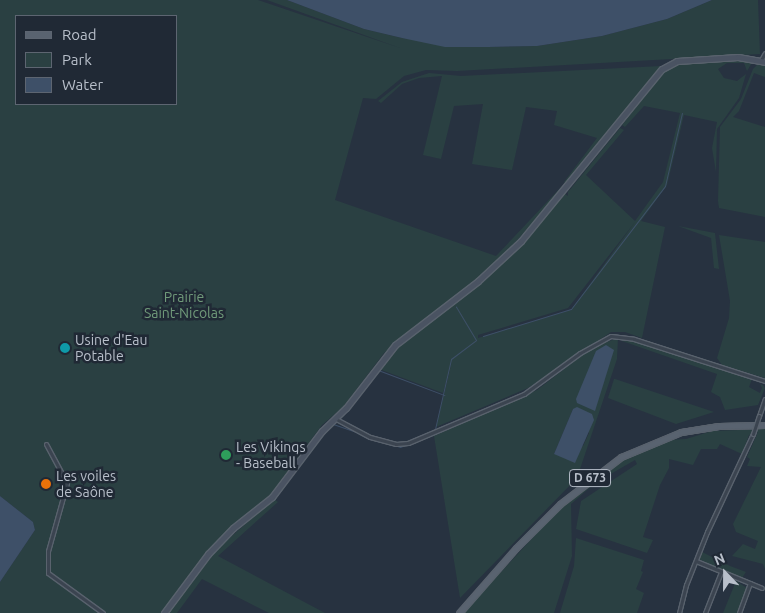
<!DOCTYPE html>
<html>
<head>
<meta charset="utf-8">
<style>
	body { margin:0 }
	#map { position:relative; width:765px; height:613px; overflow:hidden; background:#273240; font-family:Ubuntu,sans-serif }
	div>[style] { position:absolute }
	.green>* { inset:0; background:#2a4042 }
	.water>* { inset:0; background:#3e5068 }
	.stream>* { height:1px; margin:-0.5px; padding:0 0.5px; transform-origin:0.5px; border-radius:0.5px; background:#3e5068 }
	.roads { filter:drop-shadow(1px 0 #59626d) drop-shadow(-1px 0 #59626d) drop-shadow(0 1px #59626d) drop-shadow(0 -1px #59626d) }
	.street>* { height:3px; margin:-1.5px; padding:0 1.5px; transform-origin:1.5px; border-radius:1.5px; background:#3b4450 }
	.secondary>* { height:5px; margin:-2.5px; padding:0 2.5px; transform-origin:2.5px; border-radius:2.5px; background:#4a5362 }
	.primary>* { height:5px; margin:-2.5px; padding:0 2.5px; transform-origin:2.5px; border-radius:2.5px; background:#596370 }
	.bridges { filter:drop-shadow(1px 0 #59626d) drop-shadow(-1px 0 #59626d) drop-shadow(0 1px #59626d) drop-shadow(0 -1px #59626d) }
	.street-bridge>* { height:3px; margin:-1.5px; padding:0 1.5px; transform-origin:1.5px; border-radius:1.5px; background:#3b4450 }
	.dots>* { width:14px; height:14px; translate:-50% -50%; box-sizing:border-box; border:2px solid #202935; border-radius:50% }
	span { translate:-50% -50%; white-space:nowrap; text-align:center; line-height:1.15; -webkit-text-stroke:5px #202935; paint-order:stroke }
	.shield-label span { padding:1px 4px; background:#202935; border:1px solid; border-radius:4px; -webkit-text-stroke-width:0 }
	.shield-label { font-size:12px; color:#b8bfca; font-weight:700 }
	.park-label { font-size:14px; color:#709a7a }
	.poi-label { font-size:14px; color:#b8bfca }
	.left { translate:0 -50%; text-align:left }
	.legend { position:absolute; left:15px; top:15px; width:162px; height:90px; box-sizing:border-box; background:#202935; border:1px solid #5d6571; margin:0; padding:6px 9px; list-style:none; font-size:15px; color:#b8bfca }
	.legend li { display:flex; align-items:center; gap:10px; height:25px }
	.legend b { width:25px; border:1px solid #5d6571 }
	.north { position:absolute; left:700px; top:548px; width:50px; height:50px; -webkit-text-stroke:4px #202935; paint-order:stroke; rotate:338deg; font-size:14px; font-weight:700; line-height:20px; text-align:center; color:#b8bfca }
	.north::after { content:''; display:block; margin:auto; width:18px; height:22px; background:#b8bfca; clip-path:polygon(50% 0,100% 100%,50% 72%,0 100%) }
</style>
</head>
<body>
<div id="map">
	<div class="green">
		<div style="clip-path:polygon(evenodd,0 0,258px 0,400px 48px,267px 0,287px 0,364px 29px,402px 38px,488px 47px,537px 46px,602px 36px,667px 19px,712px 0,758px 0,760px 54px,457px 71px,426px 70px,404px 76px,376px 99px,363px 98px,335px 200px,496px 256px,563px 185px,565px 187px,493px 267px,384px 353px,343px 407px,322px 425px,267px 499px,212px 547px,161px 613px,0 613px,0 582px,35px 530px,33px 522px,0 496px,0 0,16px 16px,176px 16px,176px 104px,16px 104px,16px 16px)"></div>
		<div style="clip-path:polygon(evenodd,738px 59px,753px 61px,747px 71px,744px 63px,727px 63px,718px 69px,724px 78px,737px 81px,746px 74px,739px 98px,717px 129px,716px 172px,712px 148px,717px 122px,684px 115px,667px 185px,641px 221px,665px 227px,642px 338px,625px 332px,611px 332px,528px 388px,436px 427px,452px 361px,443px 393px,379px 369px,396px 347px,493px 272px,521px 244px,565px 194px,568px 196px,568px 192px,620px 128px,624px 130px,586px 175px,635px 221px,663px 182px,680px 113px,644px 106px,625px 127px,622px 125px,667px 68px,679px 62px,738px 59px,635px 222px,571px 310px,478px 338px,478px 335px,568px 308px,635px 222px)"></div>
		<div style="clip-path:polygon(759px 63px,765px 64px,765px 77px,754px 73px,739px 111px,733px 117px,765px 127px,765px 217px,719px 208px,718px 201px,720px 127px,741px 99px,753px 69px)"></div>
		<div style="clip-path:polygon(661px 66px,567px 184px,564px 182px,597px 138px,554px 125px,557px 111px,526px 107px,512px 170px,472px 164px,483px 104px,454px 106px,441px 159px,423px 155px,442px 76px,419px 78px,402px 84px,381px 103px,378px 101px,402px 82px,429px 73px,461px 76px)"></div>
		<div style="clip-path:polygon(678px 226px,715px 233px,719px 269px,714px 268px,711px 238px)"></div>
		<div style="clip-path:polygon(719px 235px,765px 242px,765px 378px,722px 365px,717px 358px,729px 318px,730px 301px)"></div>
		<div style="clip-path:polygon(evenodd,618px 338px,617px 359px,577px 478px,460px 598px,434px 436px,537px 390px,593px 347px,618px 338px,573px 409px,589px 433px,583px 446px,554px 454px,573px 409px)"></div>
		<div style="clip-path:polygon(622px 338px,752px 379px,749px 387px,760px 393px,762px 388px,760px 384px,763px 385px,765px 388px,758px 405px,725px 410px,720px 397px,711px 392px,717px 374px,622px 341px)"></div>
		<div style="clip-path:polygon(614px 379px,615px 379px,714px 412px,676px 424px,608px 398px)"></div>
		<div style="clip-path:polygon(765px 429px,765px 569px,763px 564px,732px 556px,743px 544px,755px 549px,758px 541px,736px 532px,733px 524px,761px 467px,747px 466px,750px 459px,747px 457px,758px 432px,749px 435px,742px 454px,720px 444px,717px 449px,701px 449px,693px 465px,669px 459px,669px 468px,660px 485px,643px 537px,653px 540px,647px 553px,576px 529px,581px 501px,637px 464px,635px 460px,595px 483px,571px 504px,572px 556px,554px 613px,463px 613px,565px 503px,594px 478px,623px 459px,668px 440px,686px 439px,712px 431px)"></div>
		<div style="clip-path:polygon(274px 499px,278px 502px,218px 556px,325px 613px,269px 613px,202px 579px,177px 613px,166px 613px,208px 557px)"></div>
		<div style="clip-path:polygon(576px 538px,644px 560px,641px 571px,643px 572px,636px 589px,644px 593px,637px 613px,560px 613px,574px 566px)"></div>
		<div style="clip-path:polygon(702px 552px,730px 566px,746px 572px,742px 578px,714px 567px,699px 559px)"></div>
		<div style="clip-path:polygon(736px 581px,747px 588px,737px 613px,723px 613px)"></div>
	</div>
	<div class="water">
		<div style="clip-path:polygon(287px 0,712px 0,667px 19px,602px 36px,537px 46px,488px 47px,445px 47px,402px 38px,364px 29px)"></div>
		<div style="clip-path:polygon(606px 345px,614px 350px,595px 411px,577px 403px,576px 399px,596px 351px)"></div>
		<div style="clip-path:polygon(577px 407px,592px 414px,594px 420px,575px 463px,554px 454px,573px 409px)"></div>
		<div style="clip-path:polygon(0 496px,33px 522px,35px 530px,0 582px)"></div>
	</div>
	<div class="stream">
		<div style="left:483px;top:336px;width:92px;rotate:-17.1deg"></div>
		<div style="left:571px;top:309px;width:155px;rotate:-52.6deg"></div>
		<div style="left:665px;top:186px;width:75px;rotate:-76.9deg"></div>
		<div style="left:378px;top:370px;width:71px;rotate:20.7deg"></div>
		<div style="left:333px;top:424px;width:71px;rotate:18.9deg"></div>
		<div style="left:400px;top:447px;width:33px;rotate:-21deg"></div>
		<div style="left:435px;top:429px;width:72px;rotate:-77.1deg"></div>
		<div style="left:451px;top:359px;width:31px;rotate:-37deg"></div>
		<div style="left:476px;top:340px;width:39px;rotate:-121deg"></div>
		<div style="left:434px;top:434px;width:107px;rotate:-23.7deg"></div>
		<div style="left:276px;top:496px;width:59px;rotate:-53.3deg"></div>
	</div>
	<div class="roads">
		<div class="street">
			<div style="left:761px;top:60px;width:8px;rotate:-60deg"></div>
			<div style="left:759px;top:416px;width:18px;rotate:-71deg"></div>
			<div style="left:336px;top:419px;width:38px;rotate:28deg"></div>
			<div style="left:370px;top:437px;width:27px;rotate:15deg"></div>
			<div style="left:396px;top:444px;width:12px;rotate:-5deg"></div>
			<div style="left:408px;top:443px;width:126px;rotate:-22.9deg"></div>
			<div style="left:524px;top:394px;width:69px;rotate:-36.2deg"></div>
			<div style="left:580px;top:353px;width:35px;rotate:-29deg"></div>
			<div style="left:611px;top:336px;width:23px;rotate:7deg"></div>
			<div style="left:634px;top:339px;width:138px;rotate:17.8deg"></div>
			<div style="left:46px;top:444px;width:44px;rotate:61.7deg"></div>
			<div style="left:67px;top:483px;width:71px;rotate:105.6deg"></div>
			<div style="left:48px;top:551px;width:22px;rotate:90deg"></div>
			<div style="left:48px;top:573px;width:68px;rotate:36deg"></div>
			<div style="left:696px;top:561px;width:71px;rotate:22.2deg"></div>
			<div style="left:679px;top:613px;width:29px;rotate:-76deg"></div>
			<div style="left:686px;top:585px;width:57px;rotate:-68.4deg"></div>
			<div style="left:707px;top:532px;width:108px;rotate:-64.9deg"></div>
			<div style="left:705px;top:613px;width:44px;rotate:-68.7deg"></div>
			<div style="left:739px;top:613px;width:32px;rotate:-70deg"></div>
		</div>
		<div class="secondary">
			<div style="left:164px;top:613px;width:74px;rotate:-53.3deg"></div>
			<div style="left:208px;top:554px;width:36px;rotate:-46deg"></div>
			<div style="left:233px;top:528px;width:50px;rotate:-38.5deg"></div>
			<div style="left:272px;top:497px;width:83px;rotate:-52.9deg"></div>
			<div style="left:322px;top:431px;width:33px;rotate:-44deg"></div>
			<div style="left:346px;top:408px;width:80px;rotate:-52.1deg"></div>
			<div style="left:395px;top:345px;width:105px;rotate:-37.6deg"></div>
			<div style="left:478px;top:281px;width:59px;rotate:-42.9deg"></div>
			<div style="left:521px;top:241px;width:222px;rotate:-50.7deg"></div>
			<div style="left:662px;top:69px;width:17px;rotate:-28deg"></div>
			<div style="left:677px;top:61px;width:61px;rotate:-3.8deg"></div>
			<div style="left:738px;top:57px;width:27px;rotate:10deg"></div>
		</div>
		<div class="primary">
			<div style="left:459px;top:613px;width:86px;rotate:-48.8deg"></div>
			<div style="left:516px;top:548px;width:62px;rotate:-45deg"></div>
			<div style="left:560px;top:504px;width:77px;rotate:-37.6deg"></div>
			<div style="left:621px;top:457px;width:65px;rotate:-22.6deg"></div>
			<div style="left:681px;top:432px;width:38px;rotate:-9deg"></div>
			<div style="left:719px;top:426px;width:46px;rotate:-1.2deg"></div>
		</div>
	</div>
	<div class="bridges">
		<div class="street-bridge">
			<div style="left:753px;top:434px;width:19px;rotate:-72deg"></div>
		</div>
	</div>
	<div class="dots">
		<div style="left:65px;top:348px;background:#0f9aa8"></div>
		<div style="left:226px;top:455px;background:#2e9e5b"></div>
		<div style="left:46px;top:484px;background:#e8710a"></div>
	</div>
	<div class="shield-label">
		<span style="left:590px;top:478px">D 673</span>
	</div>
	<div class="park-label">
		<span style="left:184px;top:305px">Prairie<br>Saint-Nicolas</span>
	</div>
	<div class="poi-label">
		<span class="left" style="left:75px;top:348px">Usine d'Eau<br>Potable</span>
		<span class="left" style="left:236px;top:455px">Les Vikings<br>- Baseball</span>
		<span class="left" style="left:56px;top:484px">Les voiles<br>de Saône</span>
	</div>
	<ul class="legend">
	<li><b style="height:6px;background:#596370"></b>Road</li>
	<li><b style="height:14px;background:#2a4042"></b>Park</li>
	<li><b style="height:14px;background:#3e5068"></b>Water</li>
	</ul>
	<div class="north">N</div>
</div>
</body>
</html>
